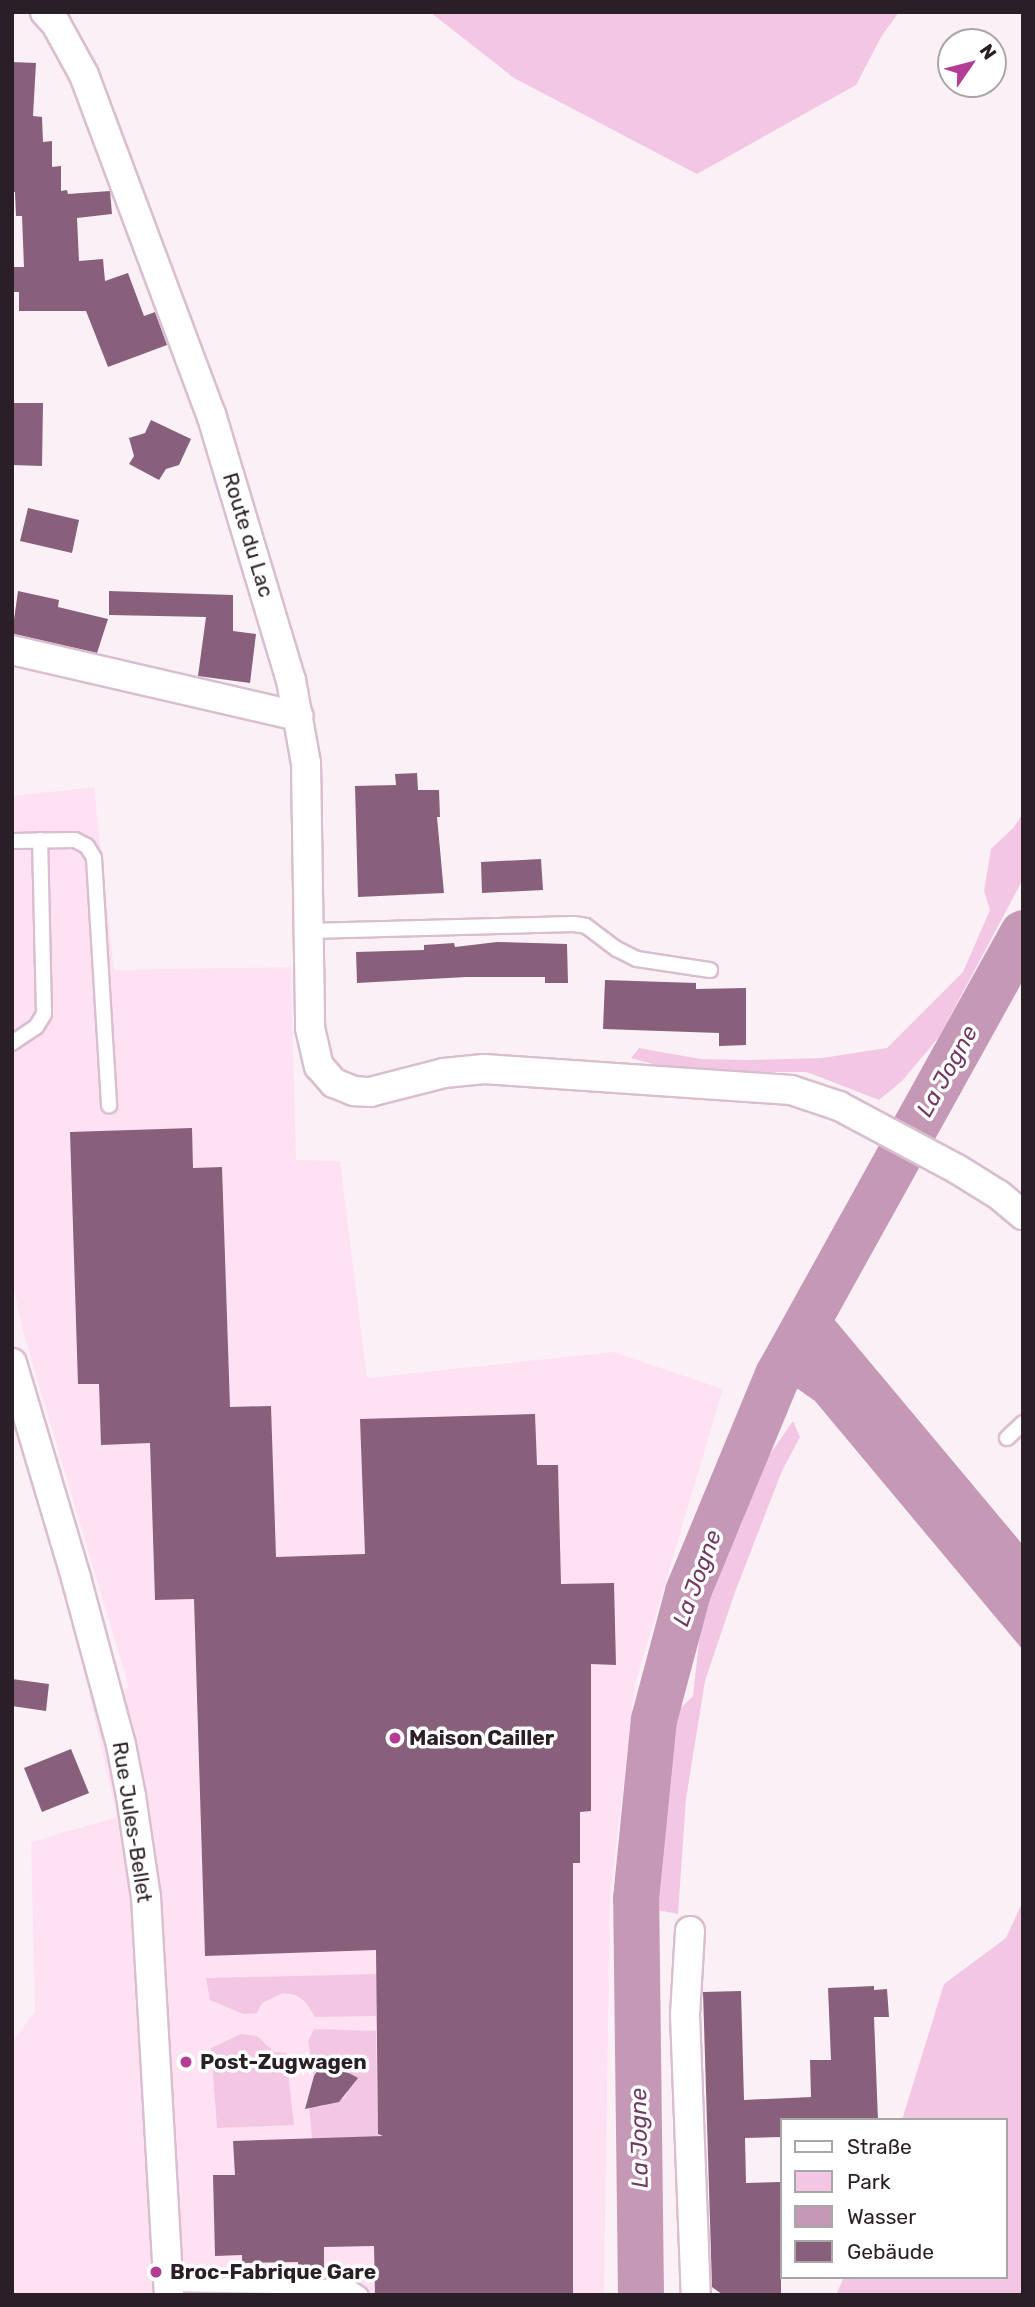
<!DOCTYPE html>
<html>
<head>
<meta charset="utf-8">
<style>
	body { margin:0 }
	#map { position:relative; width:1035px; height:2307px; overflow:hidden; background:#fcf0f7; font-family:Rubik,sans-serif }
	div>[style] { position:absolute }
	.built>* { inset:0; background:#fee2f4 }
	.green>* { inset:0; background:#f3c7e3 }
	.water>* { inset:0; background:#c599b6 }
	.river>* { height:46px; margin:-23px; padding:0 23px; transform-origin:23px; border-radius:23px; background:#c599b6 }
	.building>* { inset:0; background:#88607b }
	.roads { filter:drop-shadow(2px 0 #d9becf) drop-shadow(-2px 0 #d9becf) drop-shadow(0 2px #d9becf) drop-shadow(0 -2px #d9becf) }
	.lane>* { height:14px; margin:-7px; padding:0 7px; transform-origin:7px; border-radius:7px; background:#fff }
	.street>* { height:28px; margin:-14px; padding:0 14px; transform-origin:14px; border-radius:14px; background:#fff }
	.dots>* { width:19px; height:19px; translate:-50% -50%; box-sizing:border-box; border:4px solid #fff; border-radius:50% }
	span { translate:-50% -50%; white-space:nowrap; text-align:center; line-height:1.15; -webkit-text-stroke:7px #fff; paint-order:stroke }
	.street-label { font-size:21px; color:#2a1f26 }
	.poi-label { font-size:21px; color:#2a1f26; font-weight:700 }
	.left { translate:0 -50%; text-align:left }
	.water-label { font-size:23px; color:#723a62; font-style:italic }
	.frame { position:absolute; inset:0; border:14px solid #2a1f26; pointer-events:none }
	.legend { position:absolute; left:780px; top:2118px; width:228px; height:161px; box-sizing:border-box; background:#fff; border:2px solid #aaa5a8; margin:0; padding:9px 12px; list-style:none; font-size:21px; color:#2a1f26 }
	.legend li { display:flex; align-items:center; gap:14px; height:35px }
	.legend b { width:35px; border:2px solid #aaa5a8 }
	.north { position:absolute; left:937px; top:28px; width:70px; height:70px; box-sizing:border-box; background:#fff; border:2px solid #aaa5a8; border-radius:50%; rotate:55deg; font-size:19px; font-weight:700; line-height:28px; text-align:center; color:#2a1f26 }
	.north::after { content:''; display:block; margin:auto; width:24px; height:32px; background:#b33d94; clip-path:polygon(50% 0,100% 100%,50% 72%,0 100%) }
</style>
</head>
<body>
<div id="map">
	<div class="built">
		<div style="clip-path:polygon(94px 787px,114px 970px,291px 967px,296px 1160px,340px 1161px,367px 1378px,613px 1352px,723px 1389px,635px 1685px,610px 1898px,604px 2295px,14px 2295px,12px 2043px,35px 2011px,31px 1842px,117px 1817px,89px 1693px,129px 1688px,22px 1328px,12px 1279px,12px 796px)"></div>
	</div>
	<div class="green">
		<div style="clip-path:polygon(430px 12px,899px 12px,881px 37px,856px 85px,697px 174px,514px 78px)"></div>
		<div style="clip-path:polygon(1023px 813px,1023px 879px,939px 1037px,902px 1081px,879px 1100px,807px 1072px,734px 1072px,664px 1067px,631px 1058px,639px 1048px,700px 1059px,749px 1060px,822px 1058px,887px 1048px,963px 972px,990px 910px,984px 891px,991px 849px,1014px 827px)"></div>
		<div style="clip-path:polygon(793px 1421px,800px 1437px,782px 1471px,735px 1592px,705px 1681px,686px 1799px,678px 1914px,646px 1908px,640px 1872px,660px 1729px,693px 1696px,702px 1614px,716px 1574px,741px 1525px,762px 1466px)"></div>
		<div style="clip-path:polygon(1023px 1901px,1023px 2295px,836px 2295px,844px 2277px,1005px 2277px,1005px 2120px,902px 2120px,944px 1984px,1006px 1938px)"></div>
		<div style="clip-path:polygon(377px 1974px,376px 2016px,315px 2017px,305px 2001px,295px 1995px,283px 1993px,262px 2003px,257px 2013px,243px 2014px,210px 2000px,206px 1978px)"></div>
		<div style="clip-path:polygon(314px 2029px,376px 2031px,378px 2138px,312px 2139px,309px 2105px,319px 2107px,339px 2101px,345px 2097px,351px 2084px,346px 2070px,332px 2064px,318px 2070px,314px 2076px,308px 2041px)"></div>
		<div style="clip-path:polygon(241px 2034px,257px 2036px,274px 2052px,286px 2053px,294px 2125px,217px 2128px,211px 2048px)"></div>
	</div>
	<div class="water">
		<div style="clip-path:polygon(818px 1300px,1023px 1545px,1023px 1650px,815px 1401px,778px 1375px)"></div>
	</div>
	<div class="river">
		<div style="left:641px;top:2295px;width:396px;rotate:-90.7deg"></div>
		<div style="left:636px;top:1899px;width:180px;rotate:-84.3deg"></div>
		<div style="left:654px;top:1720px;width:132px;rotate:-75.1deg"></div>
		<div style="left:688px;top:1592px;width:235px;rotate:-67.5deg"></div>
		<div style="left:778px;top:1375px;width:505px;rotate:-61deg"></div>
	</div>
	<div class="building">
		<div style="clip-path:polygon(12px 62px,36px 63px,33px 116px,42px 117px,43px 142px,52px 141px,52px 167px,61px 166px,61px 191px,67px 190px,68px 194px,110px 191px,112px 214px,77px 218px,79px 261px,103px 259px,105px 281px,128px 273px,144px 316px,155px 312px,167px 345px,108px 367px,86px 311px,19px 311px,19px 292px,14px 292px,13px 267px,24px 267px,22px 216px,16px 216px,15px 192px,12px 192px)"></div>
		<div style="clip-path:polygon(12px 403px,43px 403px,42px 466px,12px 465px)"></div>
		<div style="clip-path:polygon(151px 420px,191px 439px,179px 465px,166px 469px,159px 480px,129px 464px,134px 456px,129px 438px,145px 433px)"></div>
		<div style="clip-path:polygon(28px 508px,79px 520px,72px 553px,20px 541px)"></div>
		<div style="clip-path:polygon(18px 591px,59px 600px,58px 607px,108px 619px,97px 653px,12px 634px)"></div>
		<div style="clip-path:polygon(109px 591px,233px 595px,233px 631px,256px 634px,250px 683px,198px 676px,206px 617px,109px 615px)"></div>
		<div style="clip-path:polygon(417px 773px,418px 790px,439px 790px,440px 817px,437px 817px,444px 893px,358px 897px,355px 786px,396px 785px,395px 774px)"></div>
		<div style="clip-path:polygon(541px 859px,543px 890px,482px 893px,481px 862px)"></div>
		<div style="clip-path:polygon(497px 942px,567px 944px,568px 983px,545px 983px,545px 977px,466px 977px,357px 983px,356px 952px,424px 950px,424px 945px,454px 943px,455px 947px)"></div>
		<div style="clip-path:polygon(605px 980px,696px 983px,696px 989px,746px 988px,746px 1045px,719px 1046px,719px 1033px,603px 1029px)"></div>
		<div style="clip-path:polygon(192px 1128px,193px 1168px,222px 1167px,230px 1407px,271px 1406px,276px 1557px,365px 1554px,360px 1419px,535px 1414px,537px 1465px,558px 1465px,561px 1584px,614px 1583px,616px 1665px,591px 1664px,591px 1811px,580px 1812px,580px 1863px,573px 1863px,573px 2295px,375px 2295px,374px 2246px,324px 2247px,324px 2270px,298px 2271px,298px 2262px,242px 2263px,242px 2255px,215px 2256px,213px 2175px,235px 2175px,233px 2141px,383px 2136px,378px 2134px,376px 1950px,205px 1956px,194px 1599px,155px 1600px,150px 1443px,101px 1445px,99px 1384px,78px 1384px,70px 1132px)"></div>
		<div style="clip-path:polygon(12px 1679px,49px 1684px,46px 1711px,12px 1706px)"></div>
		<div style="clip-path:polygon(71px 1749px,89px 1793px,42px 1812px,24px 1768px)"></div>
		<div style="clip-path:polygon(874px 1986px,874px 1990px,887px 1989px,889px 2017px,874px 2017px,878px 2120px,781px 2120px,781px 2137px,745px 2138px,746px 2183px,781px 2182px,781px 2295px,723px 2295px,712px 2287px,703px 1992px,741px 1991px,744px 2100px,811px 2097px,810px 2060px,831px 2060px,828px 1988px)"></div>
		<div style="clip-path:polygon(332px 2064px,358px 2078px,339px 2102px,305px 2109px,314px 2076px,318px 2070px)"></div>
	</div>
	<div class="roads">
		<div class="lane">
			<div style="left:12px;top:841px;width:63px;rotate:-0.9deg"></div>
			<div style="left:75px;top:840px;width:13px;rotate:27deg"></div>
			<div style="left:87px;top:846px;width:14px;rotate:60deg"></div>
			<div style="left:94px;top:858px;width:248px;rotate:86.5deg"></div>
			<div style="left:309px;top:931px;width:265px;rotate:-1.5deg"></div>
			<div style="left:574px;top:924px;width:12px;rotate:9deg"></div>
			<div style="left:586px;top:926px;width:39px;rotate:37deg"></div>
			<div style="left:617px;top:949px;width:22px;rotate:27deg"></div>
			<div style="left:637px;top:959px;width:74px;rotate:8.6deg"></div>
			<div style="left:12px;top:1043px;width:29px;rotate:-34deg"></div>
			<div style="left:36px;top:1027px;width:15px;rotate:-58deg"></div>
			<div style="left:44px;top:1014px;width:174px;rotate:-91.3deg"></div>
			<div style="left:1007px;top:1438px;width:22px;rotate:-43deg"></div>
			<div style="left:169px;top:2284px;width:180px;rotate:1deg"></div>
			<div style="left:349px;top:2287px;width:14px;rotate:34deg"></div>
		</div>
		<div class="street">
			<div style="left:45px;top:12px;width:16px;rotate:47deg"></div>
			<div style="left:56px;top:24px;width:58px;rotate:61.2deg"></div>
			<div style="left:84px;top:75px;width:362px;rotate:69.5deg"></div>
			<div style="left:211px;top:414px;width:278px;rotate:73.3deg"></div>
			<div style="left:291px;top:680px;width:84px;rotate:79.8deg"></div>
			<div style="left:306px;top:763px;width:265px;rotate:89.1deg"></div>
			<div style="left:310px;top:1028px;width:39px;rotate:77deg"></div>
			<div style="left:319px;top:1066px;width:23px;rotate:49deg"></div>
			<div style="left:334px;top:1083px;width:22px;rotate:22deg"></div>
			<div style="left:354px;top:1091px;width:16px;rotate:4deg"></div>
			<div style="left:370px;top:1092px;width:76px;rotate:-14.4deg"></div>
			<div style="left:444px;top:1073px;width:40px;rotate:-5.7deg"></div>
			<div style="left:484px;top:1069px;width:308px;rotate:3.9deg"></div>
			<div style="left:791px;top:1090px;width:51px;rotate:18.4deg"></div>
			<div style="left:839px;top:1106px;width:134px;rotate:28.1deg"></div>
			<div style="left:957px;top:1169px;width:49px;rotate:31.8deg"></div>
			<div style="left:999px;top:1195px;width:31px;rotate:40deg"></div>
			<div style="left:12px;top:650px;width:294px;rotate:13deg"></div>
			<div style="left:12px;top:1363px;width:224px;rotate:73.4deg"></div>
			<div style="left:76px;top:1578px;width:173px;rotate:74.9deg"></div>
			<div style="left:121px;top:1745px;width:52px;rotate:78.9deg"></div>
			<div style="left:131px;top:1796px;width:102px;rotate:81.6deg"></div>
			<div style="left:146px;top:1897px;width:399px;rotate:86.7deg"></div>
			<div style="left:690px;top:1931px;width:84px;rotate:93.4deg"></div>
			<div style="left:685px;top:2015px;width:280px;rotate:87.8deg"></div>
		</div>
	</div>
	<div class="dots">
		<div style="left:395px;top:1738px;background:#b33d94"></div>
		<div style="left:186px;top:2062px;background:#b33d94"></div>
		<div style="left:156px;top:2272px;background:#b33d94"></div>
	</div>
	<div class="street-label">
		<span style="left:248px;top:535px;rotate:73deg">Route du Lac</span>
		<span style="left:132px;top:1822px;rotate:81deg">Rue Jules-Bellet</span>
	</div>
	<div class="poi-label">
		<span class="left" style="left:409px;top:1738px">Maison Cailler</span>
		<span class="left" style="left:200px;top:2062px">Post-Zugwagen</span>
		<span class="left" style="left:170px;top:2272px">Broc-Fabrique Gare</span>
	</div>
	<div class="water-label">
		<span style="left:947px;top:1071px;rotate:-61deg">La Jogne</span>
		<span style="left:697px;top:1578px;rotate:-70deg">La Jogne</span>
		<span style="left:639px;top:2138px;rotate:-91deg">La Jogne</span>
	</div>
	<div class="frame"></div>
	<ul class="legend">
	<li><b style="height:9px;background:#fff"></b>Straße</li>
	<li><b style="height:19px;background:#f3c7e3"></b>Park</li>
	<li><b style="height:19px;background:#c599b6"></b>Wasser</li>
	<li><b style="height:19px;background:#88607b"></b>Gebäude</li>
	</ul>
	<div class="north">N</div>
</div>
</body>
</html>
